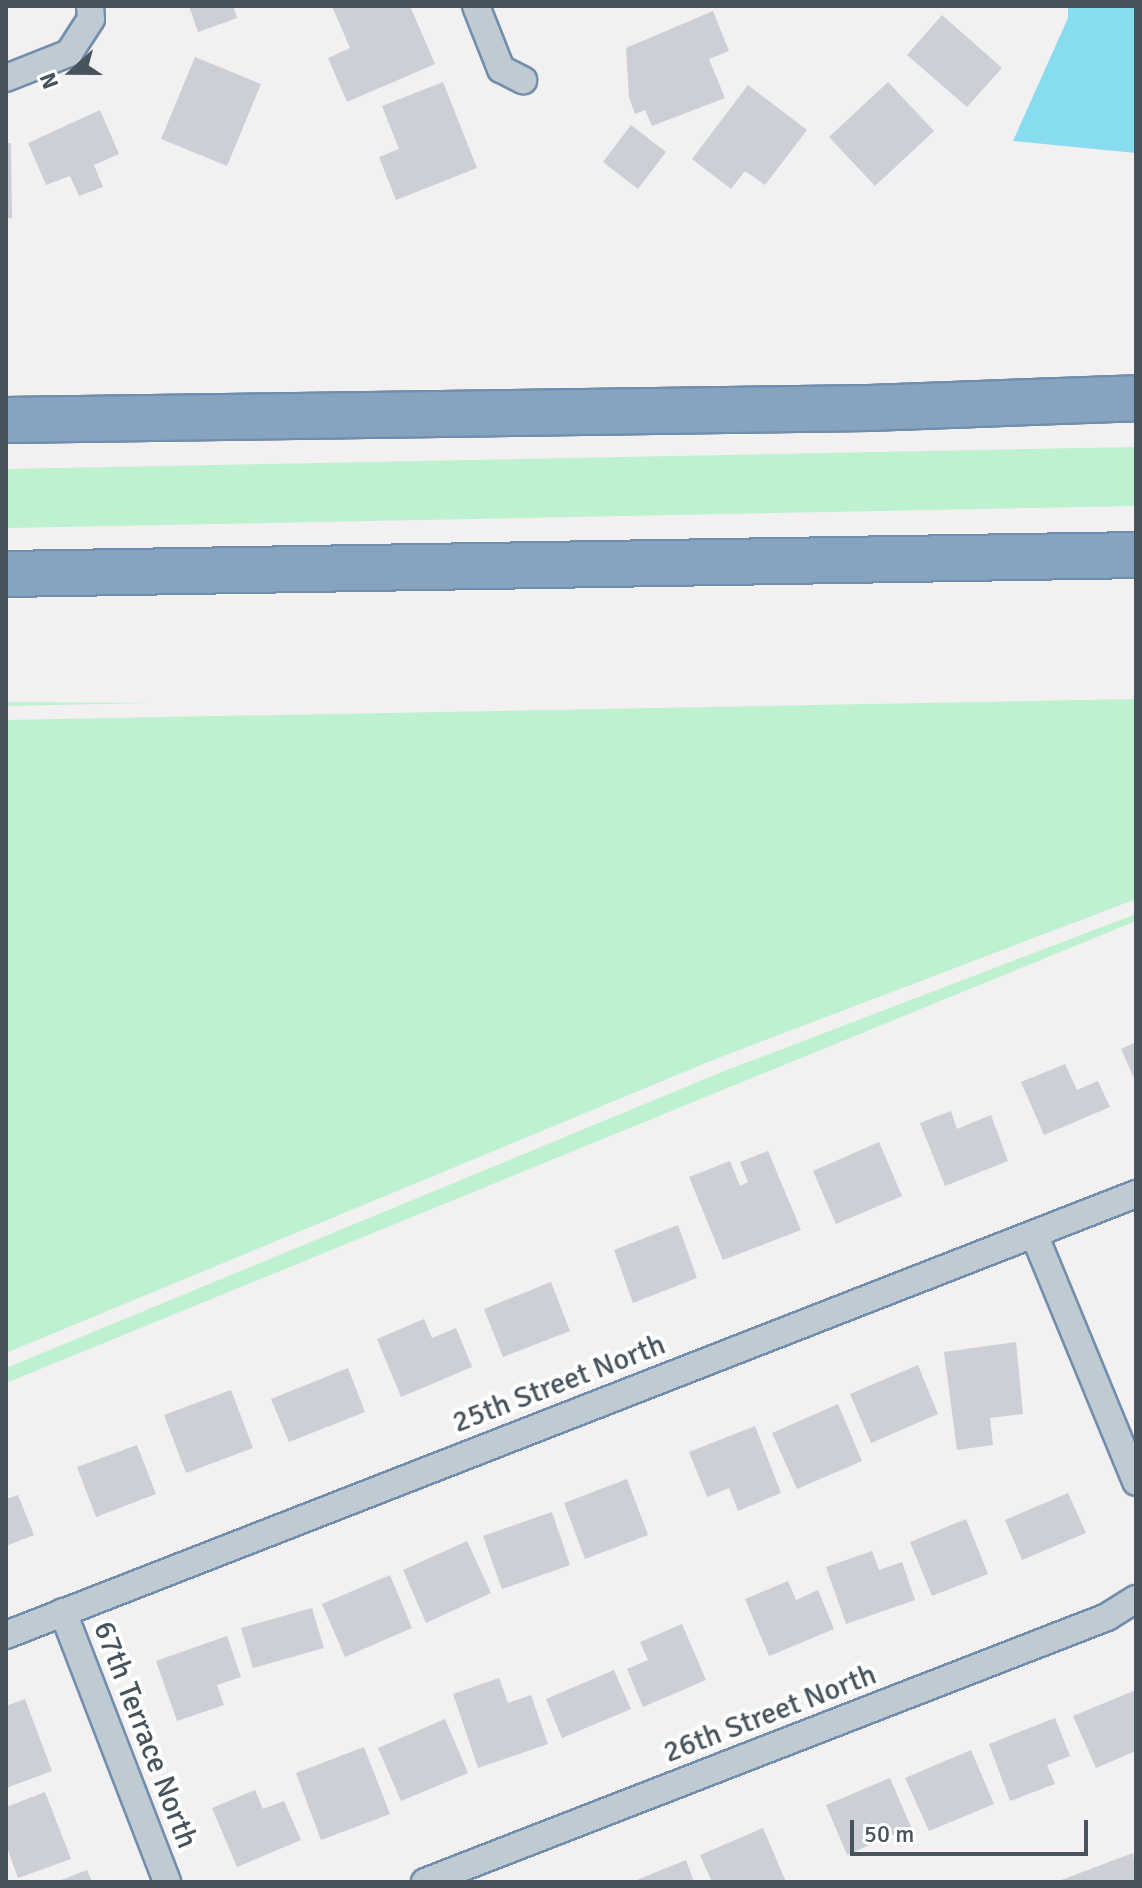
<!DOCTYPE html>
<html>
<head>
<meta charset="utf-8">
<style>
	body { margin:0 }
	#map { position:relative; width:1142px; height:1888px; overflow:hidden; background:#f2f0f0; font-family:Signika,sans-serif }
	div>[style] { position:absolute }
	.green>* { inset:0; background:#bdf1d0 }
	.water>* { inset:0; background:#88dcf0 }
	.building>* { inset:0; background:#cccfd5 }
	.roads { filter:drop-shadow(2px 0 #718eac) drop-shadow(-2px 0 #718eac) drop-shadow(0 2px #718eac) drop-shadow(0 -2px #718eac) }
	.street>* { height:26px; margin:-13px; padding:0 13px; transform-origin:13px; border-radius:13px; background:#c0cad2 }
	.highway>* { height:44px; margin:-22px; padding:0 22px; transform-origin:22px; border-radius:22px; background:#86a3c0 }
	span { translate:-50% -50%; white-space:nowrap; text-align:center; line-height:1.15; -webkit-text-stroke:8px #fff; paint-order:stroke }
	.street-label { font-size:30px; color:#47545e }
	.frame { position:absolute; inset:0; border:8px solid #47545e; pointer-events:none }
	.north { position:absolute; left:32px; top:32px; width:80px; height:80px; -webkit-text-stroke:6px #fff; paint-order:stroke; rotate:249deg; font-size:22px; font-weight:700; line-height:32px; text-align:center; color:#47545e }
	.north::after { content:''; display:block; margin:auto; width:28px; height:36px; background:#47545e; clip-path:polygon(50% 0,100% 100%,50% 72%,0 100%) }
	.scale { position:absolute; left:850px; top:1820px; width:238px; height:36px; box-sizing:border-box; border:4px solid #47545e; border-top:0; padding-left:10px; font-size:24px; line-height:28px; white-space:nowrap; color:#47545e; -webkit-text-stroke:6px #fff; paint-order:stroke }
</style>
</head>
<body>
<div id="map">
	<div class="green">
		<div style="clip-path:polygon(1136px 447px,1136px 506px,6px 528px,6px 469px)"></div>
		<div style="clip-path:polygon(1136px 699px,1136px 899px,713px 1060px,6px 1353px,6px 720px)"></div>
		<div style="clip-path:polygon(6px 702px,150px 703px,6px 706px)"></div>
		<div style="clip-path:polygon(1136px 914px,1136px 921px,6px 1383px,6px 1368px,722px 1072px)"></div>
	</div>
	<div class="water">
		<div style="clip-path:polygon(1068px 6px,1136px 6px,1136px 153px,1013px 141px,1068px 18px)"></div>
	</div>
	<div class="building">
		<div style="clip-path:polygon(189px 6px,233px 6px,237px 18px,198px 32px)"></div>
		<div style="clip-path:polygon(332px 6px,410px 6px,435px 64px,347px 102px,328px 58px,350px 48px)"></div>
		<div style="clip-path:polygon(713px 11px,729px 51px,709px 59px,725px 98px,652px 126px,645px 110px,635px 114px,629px 97px,626px 48px)"></div>
		<div style="clip-path:polygon(942px 15px,1002px 68px,967px 107px,907px 55px)"></div>
		<div style="clip-path:polygon(195px 57px,261px 84px,227px 166px,161px 139px)"></div>
		<div style="clip-path:polygon(443px 82px,477px 168px,396px 200px,379px 157px,399px 149px,382px 106px)"></div>
		<div style="clip-path:polygon(888px 82px,934px 131px,875px 186px,829px 137px)"></div>
		<div style="clip-path:polygon(748px 85px,807px 130px,765px 185px,745px 171px,731px 189px,692px 159px)"></div>
		<div style="clip-path:polygon(100px 110px,119px 154px,94px 165px,103px 187px,79px 196px,70px 176px,46px 185px,28px 143px)"></div>
		<div style="clip-path:polygon(631px 125px,666px 152px,638px 189px,603px 162px)"></div>
		<div style="clip-path:polygon(6px 143px,11px 143px,12px 218px,6px 218px)"></div>
		<div style="clip-path:polygon(1136px 1042px,1136px 1083px,1121px 1049px)"></div>
		<div style="clip-path:polygon(1065px 1064px,1077px 1090px,1098px 1081px,1110px 1107px,1044px 1135px,1021px 1082px)"></div>
		<div style="clip-path:polygon(951px 1111px,957px 1129px,991px 1115px,1008px 1161px,945px 1186px,920px 1123px)"></div>
		<div style="clip-path:polygon(879px 1142px,902px 1196px,836px 1224px,813px 1171px)"></div>
		<div style="clip-path:polygon(768px 1151px,801px 1230px,723px 1260px,689px 1177px,730px 1161px,740px 1186px,748px 1182px,740px 1162px)"></div>
		<div style="clip-path:polygon(678px 1225px,697px 1278px,633px 1303px,614px 1250px)"></div>
		<div style="clip-path:polygon(551px 1282px,570px 1331px,503px 1357px,484px 1309px)"></div>
		<div style="clip-path:polygon(424px 1319px,432px 1338px,456px 1328px,472px 1367px,401px 1397px,377px 1339px)"></div>
		<div style="clip-path:polygon(1016px 1342px,1023px 1414px,990px 1418px,993px 1445px,957px 1450px,944px 1352px)"></div>
		<div style="clip-path:polygon(918px 1365px,938px 1414px,871px 1443px,850px 1394px)"></div>
		<div style="clip-path:polygon(348px 1368px,365px 1412px,289px 1442px,271px 1399px)"></div>
		<div style="clip-path:polygon(231px 1390px,253px 1448px,186px 1473px,164px 1415px)"></div>
		<div style="clip-path:polygon(838px 1404px,862px 1461px,797px 1489px,772px 1433px)"></div>
		<div style="clip-path:polygon(755px 1426px,781px 1493px,738px 1511px,729px 1488px,707px 1497px,689px 1452px)"></div>
		<div style="clip-path:polygon(137px 1445px,156px 1494px,96px 1517px,77px 1467px)"></div>
		<div style="clip-path:polygon(627px 1479px,648px 1535px,585px 1559px,564px 1503px)"></div>
		<div style="clip-path:polygon(1068px 1493px,1086px 1533px,1022px 1560px,1005px 1520px)"></div>
		<div style="clip-path:polygon(18px 1495px,34px 1535px,6px 1546px,6px 1499px)"></div>
		<div style="clip-path:polygon(552px 1512px,570px 1565px,502px 1589px,483px 1536px)"></div>
		<div style="clip-path:polygon(966px 1519px,988px 1574px,932px 1596px,910px 1542px)"></div>
		<div style="clip-path:polygon(467px 1541px,491px 1593px,426px 1623px,403px 1570px)"></div>
		<div style="clip-path:polygon(872px 1551px,879px 1570px,902px 1562px,915px 1600px,846px 1624px,826px 1567px)"></div>
		<div style="clip-path:polygon(390px 1575px,412px 1628px,345px 1657px,322px 1604px)"></div>
		<div style="clip-path:polygon(788px 1581px,796px 1600px,818px 1590px,834px 1629px,769px 1656px,745px 1599px)"></div>
		<div style="clip-path:polygon(312px 1608px,324px 1648px,253px 1668px,241px 1628px)"></div>
		<div style="clip-path:polygon(682px 1624px,706px 1680px,643px 1707px,627px 1669px,648px 1660px,640px 1642px)"></div>
		<div style="clip-path:polygon(227px 1636px,241px 1677px,217px 1685px,224px 1705px,177px 1721px,156px 1661px)"></div>
		<div style="clip-path:polygon(614px 1670px,631px 1709px,562px 1738px,546px 1699px)"></div>
		<div style="clip-path:polygon(499px 1678px,508px 1703px,531px 1695px,548px 1744px,478px 1768px,453px 1694px)"></div>
		<div style="clip-path:polygon(1136px 1690px,1136px 1751px,1096px 1768px,1073px 1716px)"></div>
		<div style="clip-path:polygon(25px 1699px,52px 1771px,6px 1788px,6px 1706px)"></div>
		<div style="clip-path:polygon(1055px 1718px,1070px 1756px,1047px 1765px,1055px 1784px,1010px 1801px,989px 1744px)"></div>
		<div style="clip-path:polygon(445px 1719px,468px 1773px,401px 1801px,378px 1748px)"></div>
		<div style="clip-path:polygon(364px 1747px,390px 1814px,321px 1840px,296px 1773px)"></div>
		<div style="clip-path:polygon(971px 1750px,994px 1804px,929px 1831px,905px 1778px)"></div>
		<div style="clip-path:polygon(890px 1778px,911px 1827px,847px 1855px,826px 1805px)"></div>
		<div style="clip-path:polygon(255px 1790px,263px 1809px,284px 1801px,301px 1840px,237px 1867px,212px 1808px)"></div>
		<div style="clip-path:polygon(45px 1792px,71px 1859px,18px 1878px,6px 1845px,6px 1807px)"></div>
		<div style="clip-path:polygon(763px 1828px,786px 1882px,712px 1882px,700px 1855px)"></div>
		<div style="clip-path:polygon(1133px 1853px,1136px 1882px,1056px 1882px)"></div>
		<div style="clip-path:polygon(686px 1860px,694px 1882px,632px 1882px)"></div>
		<div style="clip-path:polygon(87px 1870px,92px 1882px,56px 1882px)"></div>
	</div>
	<div class="roads">
		<div class="street">
			<div style="left:476px;top:6px;width:68px;rotate:68.4deg"></div>
			<div style="left:501px;top:69px;width:25px;rotate:27deg"></div>
			<div style="left:6px;top:78px;width:68px;rotate:-21.6deg"></div>
			<div style="left:69px;top:53px;width:40px;rotate:-57.1deg"></div>
			<div style="left:91px;top:19px;width:13px;rotate:-94deg"></div>
			<div style="left:1034px;top:1234px;width:268px;rotate:67.6deg"></div>
			<div style="left:63px;top:1612px;width:289px;rotate:68.9deg"></div>
			<div style="left:6px;top:1635px;width:1213px;rotate:-21.32deg"></div>
			<div style="left:425px;top:1882px;width:732px;rotate:-21.23deg"></div>
			<div style="left:1107px;top:1617px;width:34px;rotate:-32deg"></div>
		</div>
		<div class="highway">
			<div style="left:6px;top:420px;width:863px;rotate:-0.8deg"></div>
			<div style="left:869px;top:408px;width:267px;rotate:-2.1deg"></div>
			<div style="left:6px;top:574px;width:1130px;rotate:-0.96deg"></div>
		</div>
	</div>
	<div class="street-label">
		<span style="left:559px;top:1384px;rotate:-21deg">25th Street North</span>
		<span style="left:770px;top:1714px;rotate:-21deg">26th Street North</span>
		<span style="left:145px;top:1735px;rotate:69deg">67th Terrace North</span>
	</div>
	<div class="frame"></div>
	<div class="north">N</div>
	<div class="scale">50 m</div>
</div>
</body>
</html>
